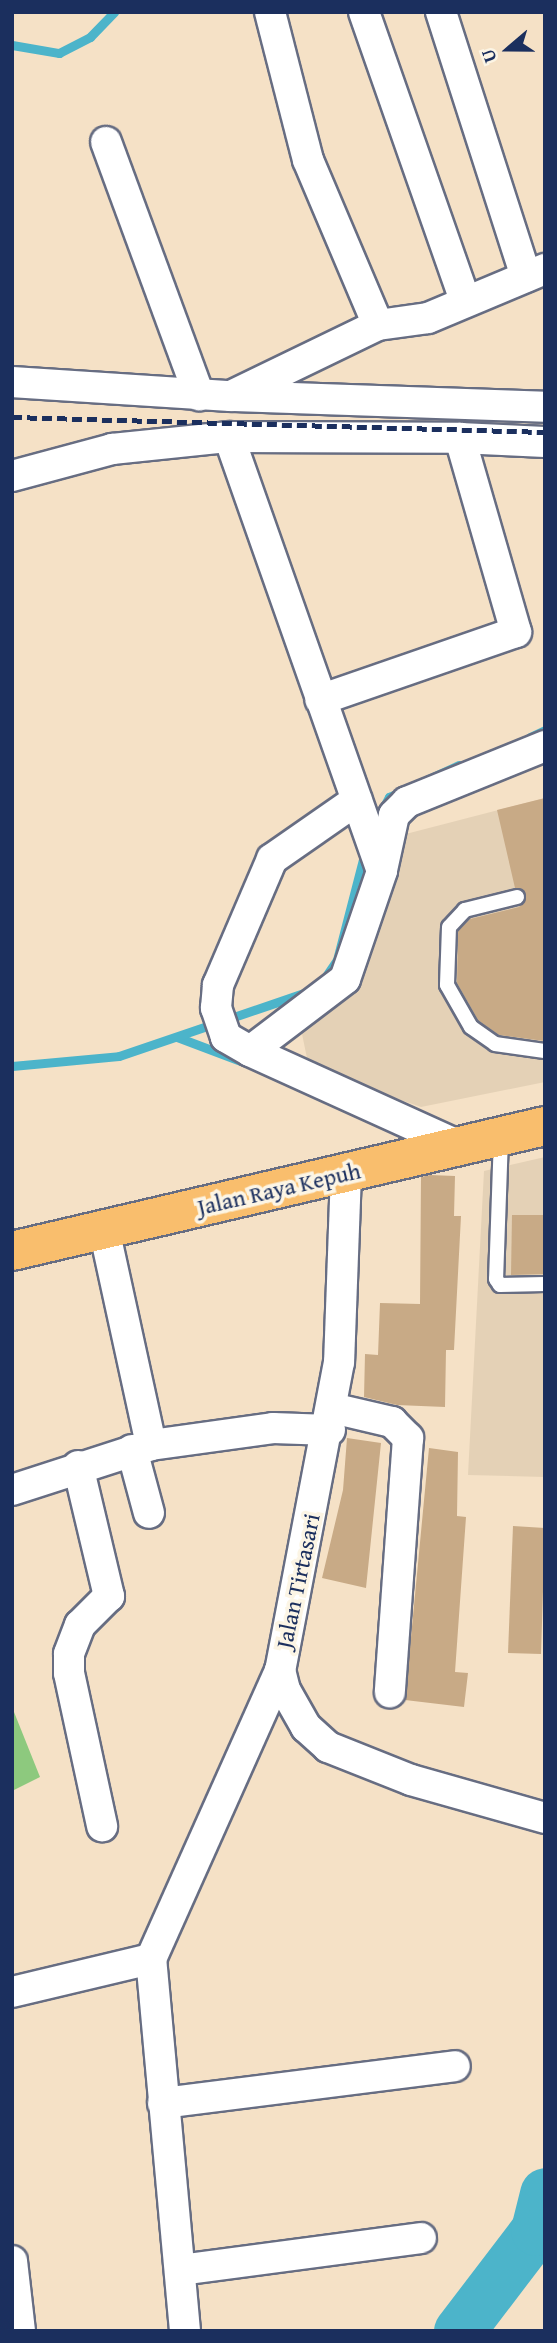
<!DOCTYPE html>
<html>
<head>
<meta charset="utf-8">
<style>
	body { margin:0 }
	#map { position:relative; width:557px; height:2343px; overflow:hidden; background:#f5e1c6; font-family:"Gentium Book Plus",serif }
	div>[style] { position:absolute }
	.built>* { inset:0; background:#e4d1b6 }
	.green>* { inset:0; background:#8dc97e }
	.stream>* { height:9px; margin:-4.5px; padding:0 4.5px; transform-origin:4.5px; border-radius:4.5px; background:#4cb4ca }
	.river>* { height:51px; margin:-25.5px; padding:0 25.5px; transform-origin:25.5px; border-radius:25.5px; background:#4cb4ca }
	.building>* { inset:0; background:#c8aa86 }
	.roads { filter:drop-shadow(2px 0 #676d82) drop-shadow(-2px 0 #676d82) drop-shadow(0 2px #676d82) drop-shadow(0 -2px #676d82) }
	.lane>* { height:14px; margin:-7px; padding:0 7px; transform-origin:7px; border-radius:7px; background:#fff }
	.street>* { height:30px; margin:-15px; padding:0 15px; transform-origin:15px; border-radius:15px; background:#fff }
	.primary>* { height:38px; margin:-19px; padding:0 19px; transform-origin:19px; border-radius:19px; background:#f9be6d }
	.rail>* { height:5px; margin-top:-2.5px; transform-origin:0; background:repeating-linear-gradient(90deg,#1b2f5e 0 10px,transparent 0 15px) }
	span { translate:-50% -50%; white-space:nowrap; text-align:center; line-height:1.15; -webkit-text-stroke:7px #fcf5e5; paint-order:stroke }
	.street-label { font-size:23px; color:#1b2f5e }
	.frame { position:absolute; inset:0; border:14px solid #1b2f5e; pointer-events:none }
	.north { position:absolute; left:473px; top:14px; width:70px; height:70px; -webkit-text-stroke:5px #fcf5e5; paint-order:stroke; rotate:250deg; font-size:19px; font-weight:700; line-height:28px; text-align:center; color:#1b2f5e }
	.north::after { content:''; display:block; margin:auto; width:24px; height:32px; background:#1b2f5e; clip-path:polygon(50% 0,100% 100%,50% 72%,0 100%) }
</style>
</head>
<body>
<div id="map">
	<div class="built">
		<div style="clip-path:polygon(545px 798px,545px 1082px,421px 1107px,309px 1068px,301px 1029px,346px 995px,371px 951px,398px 836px)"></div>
		<div style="clip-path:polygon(545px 1157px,545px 1477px,468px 1475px,484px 1171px)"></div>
	</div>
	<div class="green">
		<div style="clip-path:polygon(12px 1707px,40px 1777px,12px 1791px)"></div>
	</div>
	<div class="stream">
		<div style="left:12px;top:45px;width:48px;rotate:9.7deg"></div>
		<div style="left:59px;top:53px;width:35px;rotate:-27deg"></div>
		<div style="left:90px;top:37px;width:35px;rotate:-46deg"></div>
		<div style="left:530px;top:737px;width:17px;rotate:-25deg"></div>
		<div style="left:374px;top:825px;width:32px;rotate:-62deg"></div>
		<div style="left:389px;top:797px;width:77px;rotate:-24.6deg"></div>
		<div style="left:324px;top:979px;width:23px;rotate:-56deg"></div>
		<div style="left:337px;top:960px;width:116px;rotate:-75.5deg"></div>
		<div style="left:177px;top:1037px;width:68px;rotate:20.6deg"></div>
		<div style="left:12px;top:1066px;width:107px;rotate:-5.3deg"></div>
		<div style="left:119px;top:1056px;width:199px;rotate:-18.8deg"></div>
	</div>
	<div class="river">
		<div style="left:459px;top:2331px;width:127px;rotate:-52.7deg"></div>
		<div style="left:536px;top:2230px;width:38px;rotate:-76deg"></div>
	</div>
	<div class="building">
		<div style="clip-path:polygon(545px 798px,545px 1041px,499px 1035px,478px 1020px,457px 983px,458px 931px,470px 919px,519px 907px,526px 899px,515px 888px,497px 810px)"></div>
		<div style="clip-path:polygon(430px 1175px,455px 1176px,454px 1216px,461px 1216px,454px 1350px,446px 1350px,445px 1407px,397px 1405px,364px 1397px,365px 1354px,378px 1355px,380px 1303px,420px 1304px,421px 1177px)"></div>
		<div style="clip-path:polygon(512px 1215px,545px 1215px,545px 1274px,511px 1275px)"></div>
		<div style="clip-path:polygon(347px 1438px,381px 1443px,366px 1588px,322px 1578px,343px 1490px)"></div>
		<div style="clip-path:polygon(429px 1448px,458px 1452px,457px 1516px,466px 1517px,455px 1672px,468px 1673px,464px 1707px,405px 1700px)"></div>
		<div style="clip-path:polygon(513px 1526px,545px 1528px,541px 1654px,508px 1653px)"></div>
	</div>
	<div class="roads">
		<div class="lane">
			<div style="left:517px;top:897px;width:54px;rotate:166deg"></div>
			<div style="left:465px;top:910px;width:23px;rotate:133deg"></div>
			<div style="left:449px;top:927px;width:58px;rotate:92deg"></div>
			<div style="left:447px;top:985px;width:48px;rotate:60.3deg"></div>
			<div style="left:471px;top:1027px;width:29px;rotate:35deg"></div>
			<div style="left:495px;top:1044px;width:50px;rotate:8deg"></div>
			<div style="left:501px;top:1137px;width:142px;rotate:92deg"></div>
			<div style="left:496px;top:1279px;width:7px;rotate:56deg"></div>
			<div style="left:500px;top:1285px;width:45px;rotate:-1.3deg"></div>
		</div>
		<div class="street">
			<div style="left:270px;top:12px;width:153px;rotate:75.6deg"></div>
			<div style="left:308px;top:160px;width:179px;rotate:67deg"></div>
			<div style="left:364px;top:12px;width:306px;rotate:70.7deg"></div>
			<div style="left:441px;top:12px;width:278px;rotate:72.2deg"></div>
			<div style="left:106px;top:142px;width:270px;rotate:69.8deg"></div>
			<div style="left:12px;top:382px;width:219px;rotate:3.7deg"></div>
			<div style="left:231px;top:396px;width:163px;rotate:-25.8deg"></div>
			<div style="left:378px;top:325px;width:50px;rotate:-8deg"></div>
			<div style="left:428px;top:318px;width:127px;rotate:-22.7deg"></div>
			<div style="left:234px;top:396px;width:311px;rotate:2deg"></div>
			<div style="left:229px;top:437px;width:460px;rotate:70.6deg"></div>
			<div style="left:382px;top:871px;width:114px;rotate:108.9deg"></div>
			<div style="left:345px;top:979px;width:119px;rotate:142.8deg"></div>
			<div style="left:250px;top:1051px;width:230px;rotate:24.4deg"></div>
			<div style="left:460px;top:438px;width:85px;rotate:2.7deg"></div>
			<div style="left:12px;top:476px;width:104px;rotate:-15.1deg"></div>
			<div style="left:112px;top:449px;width:118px;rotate:-5.9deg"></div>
			<div style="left:229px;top:437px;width:231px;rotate:0.2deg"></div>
			<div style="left:460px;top:438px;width:202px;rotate:73.9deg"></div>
			<div style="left:516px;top:632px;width:207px;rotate:160.9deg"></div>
			<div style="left:382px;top:870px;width:56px;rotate:-77.7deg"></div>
			<div style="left:394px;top:815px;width:18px;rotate:-45deg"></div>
			<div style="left:407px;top:802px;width:149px;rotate:-22.1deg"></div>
			<div style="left:250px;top:1051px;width:28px;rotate:-150deg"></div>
			<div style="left:226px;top:1037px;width:31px;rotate:-109deg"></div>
			<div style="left:216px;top:1008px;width:23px;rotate:-85deg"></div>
			<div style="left:218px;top:985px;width:137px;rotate:-66.8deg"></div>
			<div style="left:272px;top:859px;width:103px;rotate:-34.8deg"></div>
			<div style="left:346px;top:1173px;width:189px;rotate:92.1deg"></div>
			<div style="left:339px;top:1362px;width:314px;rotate:100.8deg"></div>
			<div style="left:280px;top:1670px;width:21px;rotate:76deg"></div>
			<div style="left:285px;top:1690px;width:43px;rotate:60.4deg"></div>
			<div style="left:306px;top:1727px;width:30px;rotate:42deg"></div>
			<div style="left:328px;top:1747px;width:89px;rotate:21.7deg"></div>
			<div style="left:411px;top:1780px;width:139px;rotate:15.8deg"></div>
			<div style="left:104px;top:1229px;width:221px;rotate:77.7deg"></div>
			<div style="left:332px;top:1408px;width:62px;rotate:13.1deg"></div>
			<div style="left:392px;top:1422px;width:23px;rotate:45deg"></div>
			<div style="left:408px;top:1438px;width:255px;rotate:94.1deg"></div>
			<div style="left:132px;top:1450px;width:65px;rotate:74.9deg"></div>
			<div style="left:78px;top:1466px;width:134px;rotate:76.6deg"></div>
			<div style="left:109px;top:1596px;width:41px;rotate:135deg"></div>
			<div style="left:80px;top:1625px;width:31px;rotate:111deg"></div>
			<div style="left:69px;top:1654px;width:19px;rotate:90deg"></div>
			<div style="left:69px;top:1673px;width:157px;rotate:77.8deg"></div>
			<div style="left:12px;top:1490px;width:146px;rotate:-17.9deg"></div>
			<div style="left:151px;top:1445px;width:123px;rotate:-7.9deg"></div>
			<div style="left:273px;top:1428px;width:57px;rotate:2deg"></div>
			<div style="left:12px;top:1992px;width:143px;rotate:-13.4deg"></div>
			<div style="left:163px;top:2103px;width:294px;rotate:-7.2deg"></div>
			<div style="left:12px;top:2261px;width:70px;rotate:83.5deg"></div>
			<div style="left:181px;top:2270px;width:242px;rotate:-7.6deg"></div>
			<div style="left:185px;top:2331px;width:374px;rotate:-95.2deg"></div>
			<div style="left:151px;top:1959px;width:316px;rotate:-65.9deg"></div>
		</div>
		<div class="primary">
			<div style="left:12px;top:1251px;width:547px;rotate:-13.2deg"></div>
		</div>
	</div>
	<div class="rail">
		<div style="left:12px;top:417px;width:533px;rotate:1.61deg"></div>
	</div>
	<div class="street-label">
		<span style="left:279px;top:1189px;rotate:-13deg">Jalan Raya Kepuh</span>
		<span style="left:298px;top:1581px;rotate:-78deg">Jalan Tirtasari</span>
	</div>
	<div class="frame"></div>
	<div class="north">U</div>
</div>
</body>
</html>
